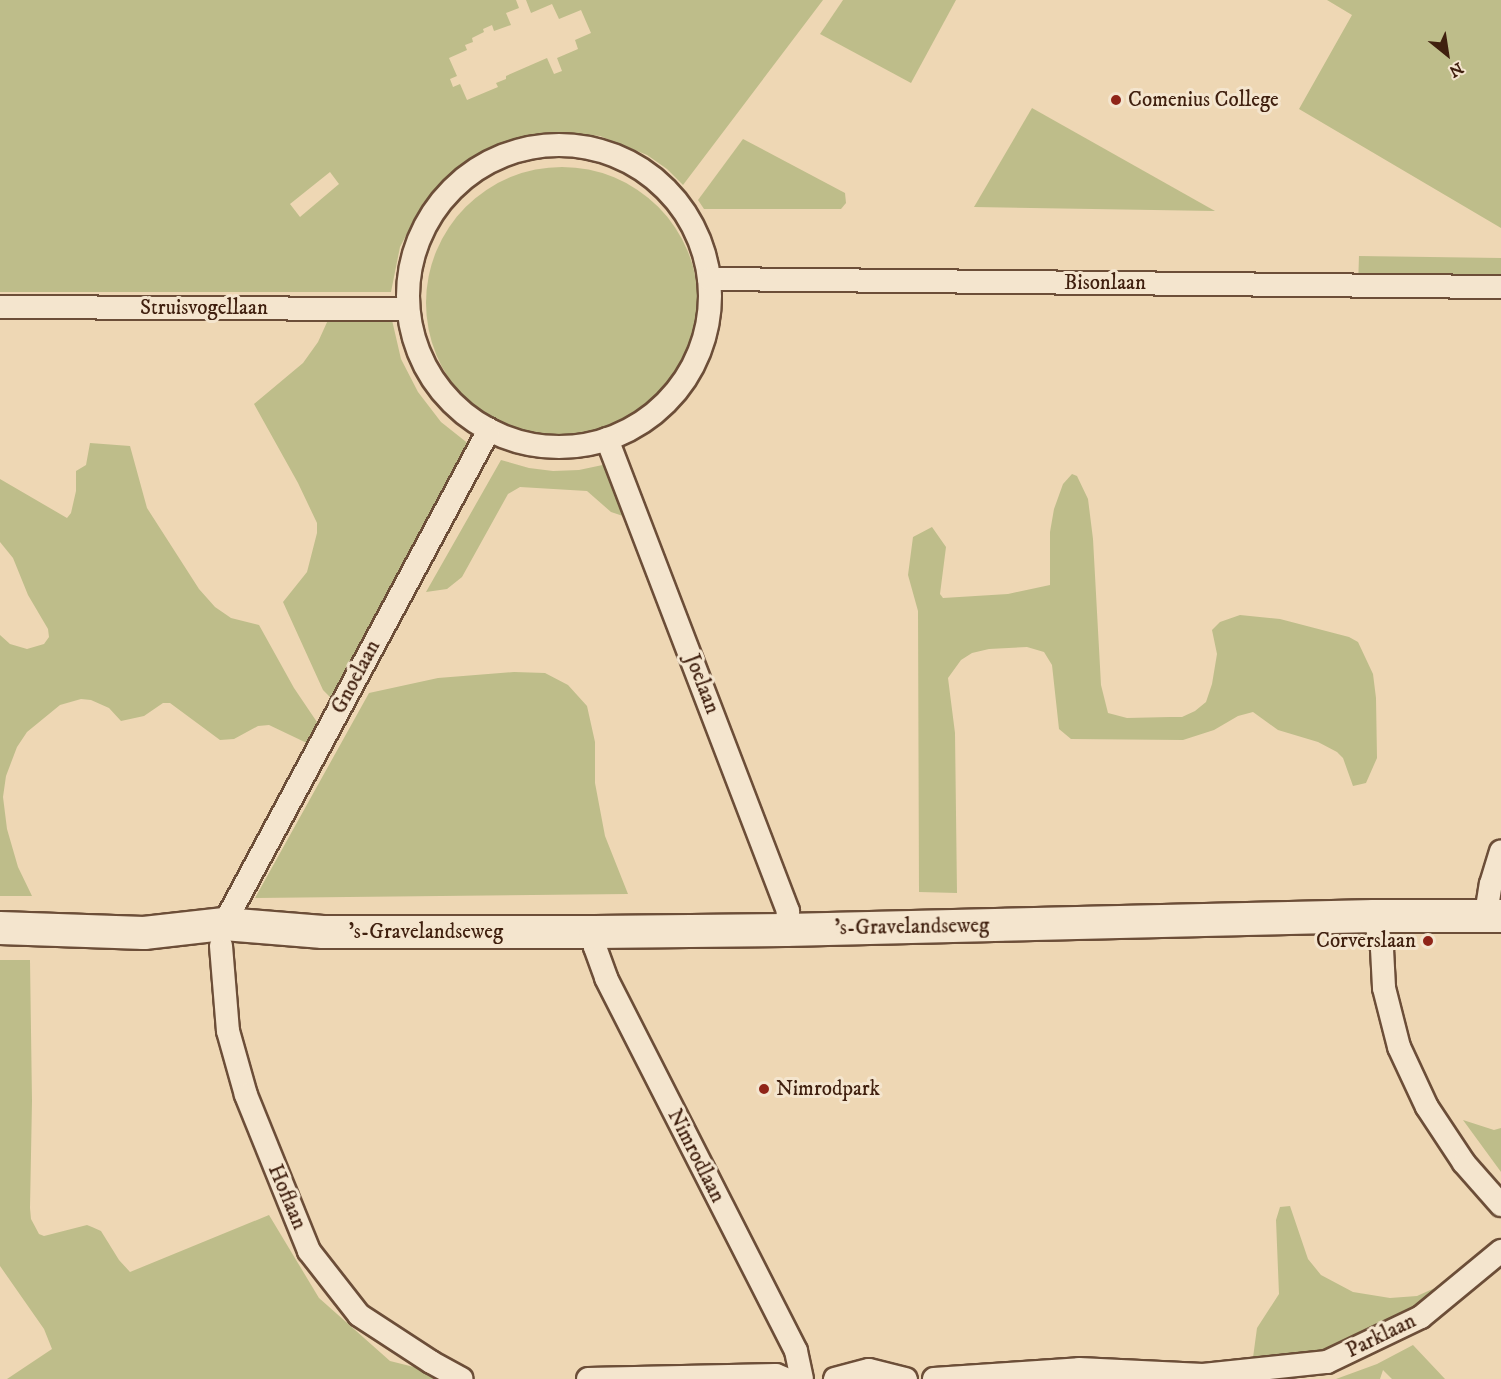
<!DOCTYPE html>
<html>
<head>
<meta charset="utf-8">
<style>
	body { margin:0 }
	#map { position:relative; width:1501px; height:1379px; overflow:hidden; background:#eed7b4; font-family:"IM FELL DW Pica",serif }
	div>[style] { position:absolute }
	.green>* { inset:0; background:#bebd8a }
	.round { border-radius:50% }
	.roads { filter:drop-shadow(2px 0 #6c4e38) drop-shadow(-2px 0 #6c4e38) drop-shadow(0 2px #6c4e38) drop-shadow(0 -2px #6c4e38) }
	.street>* { height:22px; margin:-11px; padding:0 11px; transform-origin:11px; border-radius:11px; background:#f4e5ce }
	.street>.ring { margin:-11px; padding:0; box-sizing:content-box; background:none; border:22px solid #f4e5ce; border-radius:50% }
	.secondary>* { height:32px; margin:-16px; padding:0 16px; transform-origin:16px; border-radius:16px; background:#f4e5ce }
	.dots>* { width:16px; height:16px; translate:-50% -50%; box-sizing:border-box; border:3px solid #f4e5ce; border-radius:50% }
	span { translate:-50% -50%; white-space:nowrap; text-align:center; line-height:1.15; -webkit-text-stroke:6px #f4e5ce; paint-order:stroke }
	.poi-label { font-size:21px; color:#40200f }
	.left { translate:0 -50%; text-align:left }
	.right { translate:-100% -50%; text-align:right }
	.street-label { font-size:21px; color:#40200f }
	.north { position:absolute; left:1417px; top:24px; width:60px; height:60px; -webkit-text-stroke:4px #f4e5ce; paint-order:stroke; rotate:150deg; font-size:16px; font-weight:700; line-height:24px; text-align:center; color:#40200f }
	.north::after { content:''; display:block; margin:auto; width:21px; height:27px; background:#40200f; clip-path:polygon(50% 0,100% 100%,50% 72%,0 100%) }
</style>
</head>
<body>
<div id="map">
	<div class="green">
		<div style="clip-path:polygon(evenodd,0 0,516px 0,519px 8px,506px 13px,511px 25px,494px 31px,492px 25px,483px 29px,484px 32px,472px 38px,473px 42px,465px 45px,467px 50px,449px 58px,457px 76px,450px 79px,453px 87px,460px 84px,467px 100px,498px 87px,496px 83px,506px 79px,506px 76px,547px 58px,554px 74px,562px 71px,557px 58px,578px 49px,575px 40px,591px 33px,581px 10px,559px 19px,552px 4px,531px 13px,526px 0,823px 0,683px 185px,667px 169px,647px 155px,600px 136px,550px 132px,501px 143px,458px 167px,423px 203px,400px 247px,391px 292px,0 292px,0 0,330px 172px,339px 184px,300px 217px,290px 204px,330px 172px)"></div>
		<div style="clip-path:polygon(843px 0,956px 0,911px 83px,820px 34px)"></div>
		<div style="clip-path:polygon(1327px 0,1501px 0,1501px 228px,1299px 109px,1352px 15px)"></div>
		<div style="clip-path:polygon(1032px 108px,1215px 211px,974px 207px)"></div>
		<div style="clip-path:polygon(743px 139px,845px 193px,846px 203px,841px 209px,704px 209px,698px 200px)"></div>
		<div class="round" style="left:426px;top:167px;width:272px;height:272px"></div>
		<div style="clip-path:polygon(1359px 256px,1501px 258px,1501px 286px,1358px 287px)"></div>
		<div style="clip-path:polygon(328px 320px,392px 320px,401px 359px,418px 392px,441px 422px,470px 445px,335px 702px,323px 690px,283px 602px,307px 572px,317px 533px,317px 523px,298px 483px,254px 404px,303px 363px,318px 342px)"></div>
		<div style="clip-path:polygon(90px 443px,130px 446px,147px 508px,199px 589px,215px 607px,231px 618px,259px 625px,294px 688px,321px 728px,311px 745px,269px 725px,258px 726px,234px 739px,220px 740px,170px 703px,163px 703px,144px 716px,121px 721px,109px 708px,91px 700px,81px 699px,60px 705px,27px 732px,17px 747px,6px 776px,3px 797px,7px 829px,18px 867px,32px 896px,0 896px,0 635px,10px 644px,27px 649px,44px 644px,49px 637px,48px 629px,28px 595px,13px 558px,0 542px,0 479px,67px 518px,71px 513px,76px 491px,76px 471px,86px 465px)"></div>
		<div style="clip-path:polygon(501px 460px,529px 468px,553px 471px,579px 470px,612px 463px,634px 514px,623px 516px,611px 512px,587px 491px,520px 487px,508px 494px,462px 577px,447px 589px,426px 592px)"></div>
		<div style="clip-path:polygon(1072px 474px,1077px 476px,1088px 499px,1093px 539px,1101px 685px,1108px 713px,1127px 718px,1170px 717px,1182px 717px,1195px 711px,1206px 702px,1212px 684px,1217px 654px,1212px 630px,1220px 622px,1240px 615px,1280px 619px,1349px 637px,1358px 642px,1373px 674px,1376px 698px,1377px 758px,1366px 783px,1353px 786px,1343px 758px,1337px 752px,1318px 742px,1278px 730px,1253px 712px,1238px 716px,1214px 730px,1183px 740px,1071px 739px,1059px 729px,1052px 665px,1044px 652px,1027px 647px,989px 649px,972px 653px,961px 660px,948px 678px,955px 733px,957px 893px,919px 892px,918px 611px,908px 575px,913px 537px,932px 527px,946px 547px,940px 594px,943px 598px,1008px 594px,1050px 585px,1050px 532px,1054px 509px,1063px 484px)"></div>
		<div style="clip-path:polygon(514px 672px,545px 673px,568px 685px,587px 706px,595px 742px,595px 783px,605px 836px,628px 894px,255px 898px,369px 693px,438px 678px)"></div>
		<div style="clip-path:polygon(0 960px,30px 960px,32px 1101px,30px 1208px,31px 1219px,39px 1234px,44px 1236px,87px 1225px,92px 1227px,101px 1231px,119px 1260px,130px 1272px,269px 1215px,319px 1298px,390px 1361px,434px 1372px,441px 1379px,7px 1379px,52px 1349px,44px 1329px,0 1266px)"></div>
		<div style="clip-path:polygon(1463px 1120px,1494px 1130px,1501px 1128px,1501px 1172px)"></div>
		<div style="clip-path:polygon(1290px 1206px,1308px 1259px,1321px 1275px,1353px 1292px,1390px 1298px,1417px 1296px,1446px 1283px,1402px 1319px,1329px 1351px,1252px 1365px,1257px 1328px,1279px 1294px,1276px 1220px,1280px 1207px)"></div>
		<div style="clip-path:polygon(1413px 1345px,1445px 1379px,1392px 1379px,1383px 1370px,1380px 1379px,1336px 1379px,1377px 1364px)"></div>
	</div>
	<div class="roads">
		<div class="street">
			<div class="ring" style="left:408px;top:145px;width:280px;height:280px"></div>
			<div style="left:709px;top:279px;width:792px;rotate:0.58deg"></div>
			<div style="left:0;top:307px;width:408px;rotate:0.3deg"></div>
			<div style="left:607px;top:439px;width:506px;rotate:69.02deg"></div>
			<div style="left:788px;top:911px;width:19px;rotate:96deg"></div>
			<div style="left:1486px;top:914px;width:30px;rotate:-81deg"></div>
			<div style="left:1491px;top:884px;width:34px;rotate:-73deg"></div>
			<div style="left:1374px;top:916px;width:34px;rotate:76deg"></div>
			<div style="left:1382px;top:949px;width:39px;rotate:87deg"></div>
			<div style="left:1384px;top:988px;width:61px;rotate:75.7deg"></div>
			<div style="left:1399px;top:1047px;width:66px;rotate:65deg"></div>
			<div style="left:1427px;top:1107px;width:67px;rotate:56.5deg"></div>
			<div style="left:1464px;top:1163px;width:56px;rotate:48.6deg"></div>
			<div style="left:224px;top:924px;width:561px;rotate:-61.79deg"></div>
			<div style="left:595px;top:932px;width:15px;rotate:90deg"></div>
			<div style="left:595px;top:947px;width:33px;rotate:70deg"></div>
			<div style="left:606px;top:978px;width:419px;rotate:63deg"></div>
			<div style="left:796px;top:1351px;width:29px;rotate:78deg"></div>
			<div style="left:221px;top:946px;width:85px;rotate:85.3deg"></div>
			<div style="left:228px;top:1031px;width:66px;rotate:74.3deg"></div>
			<div style="left:246px;top:1095px;width:168px;rotate:68deg"></div>
			<div style="left:309px;top:1251px;width:81px;rotate:52deg"></div>
			<div style="left:359px;top:1315px;width:86px;rotate:33.1deg"></div>
			<div style="left:431px;top:1362px;width:35px;rotate:29deg"></div>
			<div style="left:588px;top:1379px;width:188px;rotate:-1.2deg"></div>
			<div style="left:776px;top:1375px;width:11px;rotate:22deg"></div>
			<div style="left:835px;top:1379px;width:35px;rotate:-15deg"></div>
			<div style="left:869px;top:1370px;width:38px;rotate:14deg"></div>
			<div style="left:934px;top:1379px;width:145px;rotate:-3.9deg"></div>
			<div style="left:1079px;top:1369px;width:124px;rotate:2.8deg"></div>
			<div style="left:1203px;top:1375px;width:125px;rotate:-6deg"></div>
			<div style="left:1327px;top:1362px;width:104px;rotate:-25.6deg"></div>
			<div style="left:1421px;top:1317px;width:104px;rotate:-39.5deg"></div>
		</div>
		<div class="secondary">
			<div style="left:0;top:928px;width:144px;rotate:2deg"></div>
			<div style="left:144px;top:933px;width:81px;rotate:-6.4deg"></div>
			<div style="left:224px;top:924px;width:99px;rotate:4.6deg"></div>
			<div style="left:323px;top:932px;width:272px"></div>
			<div style="left:595px;top:932px;width:191px;rotate:-0.6deg"></div>
			<div style="left:786px;top:930px;width:588px;rotate:-1.36deg"></div>
			<div style="left:1374px;top:916px;width:127px"></div>
		</div>
	</div>
	<div class="dots">
		<div style="left:1116px;top:100px;background:#8f2418"></div>
		<div style="left:1428px;top:941px;background:#8f2418"></div>
		<div style="left:764px;top:1089px;background:#8f2418"></div>
	</div>
	<div class="poi-label">
		<span class="left" style="left:1128px;top:100px">Comenius College</span>
		<span class="right" style="left:1416px;top:941px">Corverslaan</span>
		<span class="left" style="left:776px;top:1089px">Nimrodpark</span>
	</div>
	<div class="street-label">
		<span style="left:1105px;top:283px">Bisonlaan</span>
		<span style="left:204px;top:308px">Struisvogellaan</span>
		<span style="left:356px;top:677px;rotate:-62deg">Gnoelaan</span>
		<span style="left:702px;top:684px;rotate:69deg">Joelaan</span>
		<span style="left:912px;top:927px;rotate:-1deg">'s-Gravelandseweg</span>
		<span style="left:426px;top:932px">'s-Gravelandseweg</span>
		<span style="left:696px;top:1156px;rotate:63deg">Nimrodlaan</span>
		<span style="left:287px;top:1197px;rotate:67deg">Hoflaan</span>
		<span style="left:1381px;top:1336px;rotate:-26deg">Parklaan</span>
	</div>
	<div class="north">N</div>
</div>
</body>
</html>
